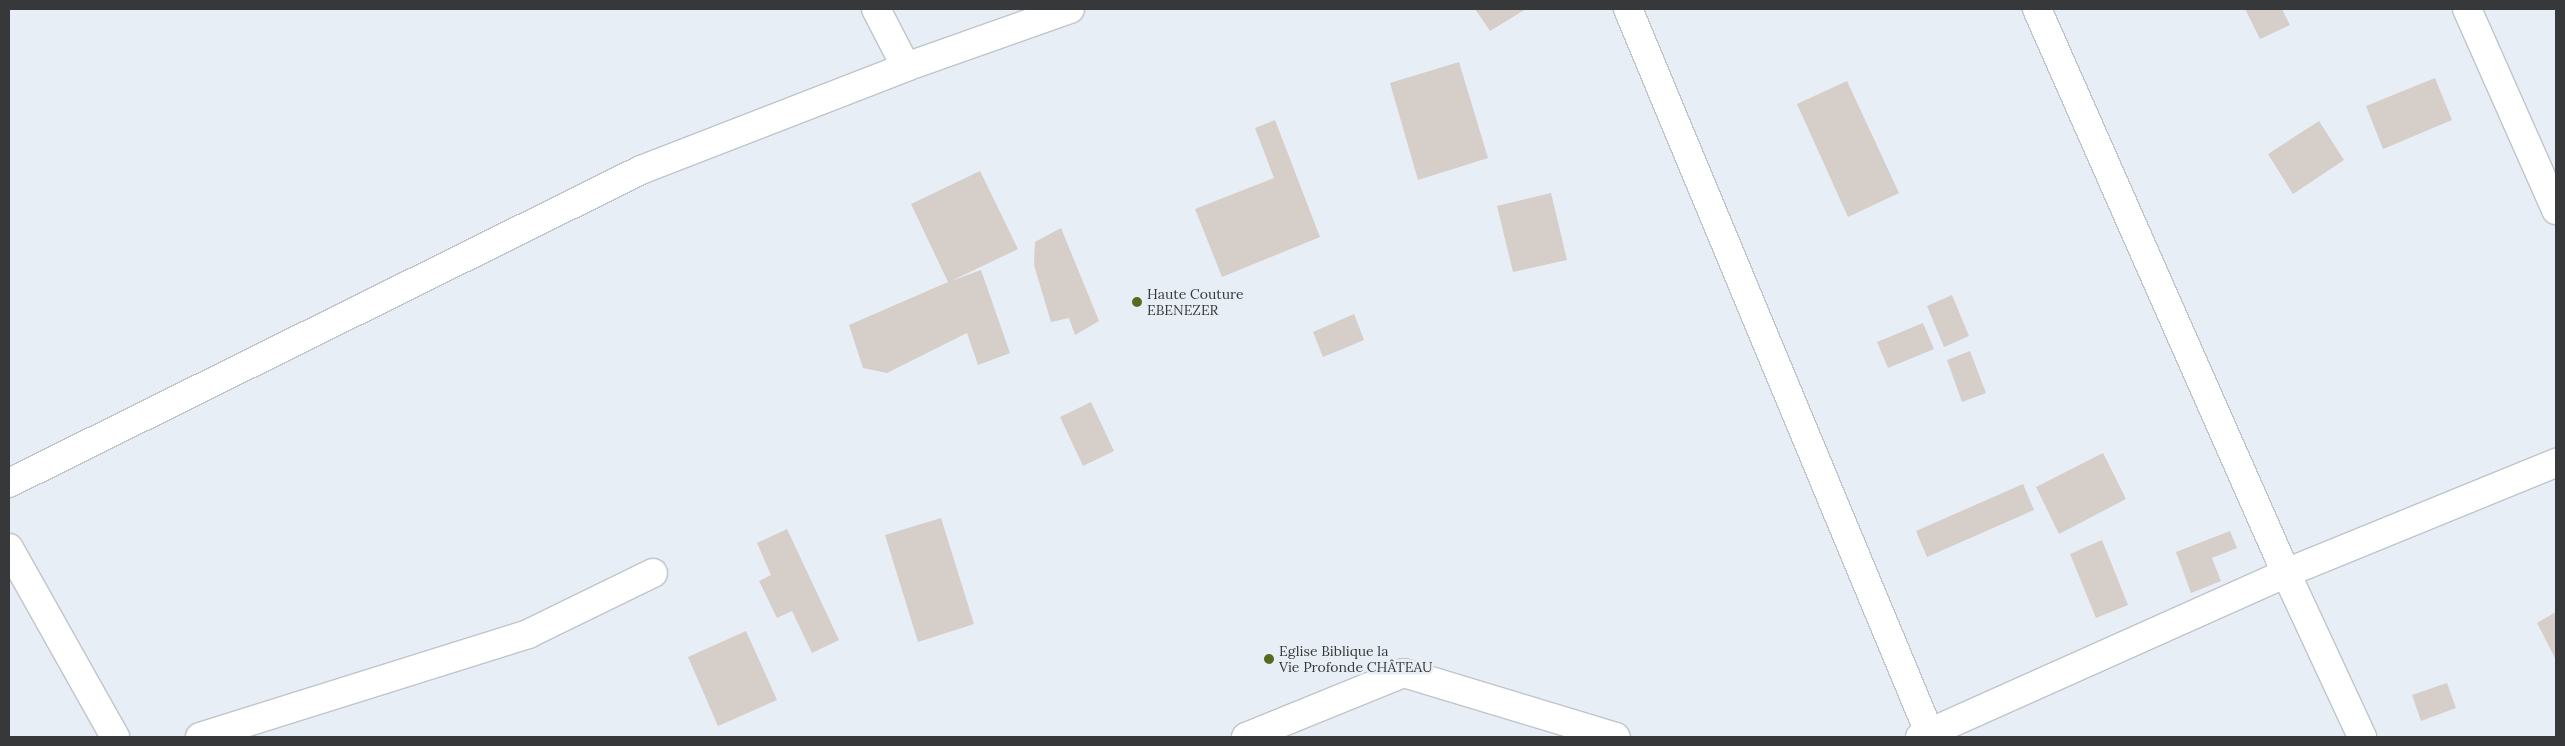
<!DOCTYPE html>
<html>
<head>
<meta charset="utf-8">
<style>
	body { margin:0 }
	#map { position:relative; width:2565px; height:746px; overflow:hidden; background:#e8eef5; font-family:Lora,serif }
	div>[style] { position:absolute }
	.building>* { inset:0; background:#d5cec9 }
	.roads { filter:drop-shadow(1px 0 #bfc5cb) drop-shadow(-1px 0 #bfc5cb) drop-shadow(0 1px #bfc5cb) drop-shadow(0 -1px #bfc5cb) }
	.minor>* { height:28px; margin:-14px; padding:0 14px; transform-origin:14px; border-radius:14px; background:#fff }
	.dots>* { width:14px; height:14px; translate:-50% -50%; box-sizing:border-box; border:2px solid #e8eef5; border-radius:50% }
	span { translate:-50% -50%; white-space:nowrap; text-align:center; line-height:1.15; -webkit-text-stroke:5px #e8eef5; paint-order:stroke }
	.poi-label { font-size:14px; color:#36383a }
	.left { translate:0 -50%; text-align:left }
	.frame { position:absolute; inset:0; border:10px solid #36383a; pointer-events:none }
</style>
</head>
<body>
<div id="map">
	<div class="building">
		<div style="clip-path:polygon(1475px 9px,1526px 9px,1490px 31px)"></div>
		<div style="clip-path:polygon(2245px 9px,2282px 9px,2290px 25px,2260px 39px)"></div>
		<div style="clip-path:polygon(1459px 62px,1488px 158px,1418px 180px,1390px 83px)"></div>
		<div style="clip-path:polygon(2435px 78px,2452px 120px,2383px 149px,2366px 106px)"></div>
		<div style="clip-path:polygon(1847px 81px,1899px 193px,1848px 217px,1797px 104px)"></div>
		<div style="clip-path:polygon(1275px 120px,1320px 237px,1222px 277px,1195px 209px,1274px 178px,1255px 128px)"></div>
		<div style="clip-path:polygon(2319px 121px,2344px 160px,2293px 194px,2268px 154px)"></div>
		<div style="clip-path:polygon(980px 171px,1018px 249px,951px 281px,981px 270px,1010px 353px,978px 365px,967px 333px,887px 373px,863px 368px,849px 325px,948px 282px,911px 204px)"></div>
		<div style="clip-path:polygon(1551px 193px,1567px 260px,1513px 272px,1497px 206px)"></div>
		<div style="clip-path:polygon(1061px 228px,1099px 321px,1075px 335px,1069px 318px,1051px 322px,1034px 265px,1035px 242px)"></div>
		<div style="clip-path:polygon(1952px 295px,1969px 336px,1944px 347px,1927px 306px)"></div>
		<div style="clip-path:polygon(1354px 314px,1364px 340px,1323px 357px,1313px 332px)"></div>
		<div style="clip-path:polygon(1923px 323px,1934px 349px,1888px 368px,1877px 342px)"></div>
		<div style="clip-path:polygon(1970px 351px,1986px 393px,1962px 402px,1947px 360px)"></div>
		<div style="clip-path:polygon(1091px 402px,1114px 451px,1083px 466px,1060px 417px)"></div>
		<div style="clip-path:polygon(2103px 453px,2126px 499px,2059px 534px,2036px 487px)"></div>
		<div style="clip-path:polygon(2023px 484px,2034px 510px,1927px 557px,1916px 531px)"></div>
		<div style="clip-path:polygon(941px 518px,974px 624px,918px 642px,885px 535px)"></div>
		<div style="clip-path:polygon(787px 529px,839px 640px,812px 653px,792px 611px,777px 618px,759px 581px,771px 575px,757px 543px)"></div>
		<div style="clip-path:polygon(2230px 531px,2237px 548px,2212px 558px,2221px 581px,2191px 593px,2176px 552px)"></div>
		<div style="clip-path:polygon(2102px 540px,2128px 605px,2096px 618px,2070px 554px)"></div>
		<div style="clip-path:polygon(2556px 612px,2556px 660px,2537px 623px)"></div>
		<div style="clip-path:polygon(746px 631px,777px 700px,718px 726px,688px 657px)"></div>
		<div style="clip-path:polygon(2447px 683px,2456px 708px,2421px 721px,2412px 695px)"></div>
	</div>
	<div class="roads">
		<div class="minor">
			<div style="left:876px;top:9px;width:65px;rotate:62.7deg"></div>
			<div style="left:1628px;top:9px;width:789px;rotate:67.4deg"></div>
			<div style="left:2037px;top:9px;width:617px;rotate:66.18deg"></div>
			<div style="left:2286px;top:573px;width:181px;rotate:65.1deg"></div>
			<div style="left:2467px;top:9px;width:220px;rotate:66.1deg"></div>
			<div style="left:9px;top:483px;width:705px;rotate:-26.35deg"></div>
			<div style="left:641px;top:170px;width:284px;rotate:-21.2deg"></div>
			<div style="left:906px;top:67px;width:174px;rotate:-19.5deg"></div>
			<div style="left:9px;top:548px;width:217px;rotate:60.7deg"></div>
			<div style="left:200px;top:737px;width:344px;rotate:-17.4deg"></div>
			<div style="left:528px;top:634px;width:139px;rotate:-26deg"></div>
			<div style="left:1246px;top:737px;width:170px;rotate:-22.1deg"></div>
			<div style="left:1404px;top:673px;width:221px;rotate:16.8deg"></div>
			<div style="left:1920px;top:737px;width:401px;rotate:-24.1deg"></div>
			<div style="left:2286px;top:573px;width:292px;rotate:-22.2deg"></div>
		</div>
	</div>
	<div class="dots">
		<div style="left:1137px;top:302px;background:#546c1d"></div>
		<div style="left:1269px;top:659px;background:#546c1d"></div>
	</div>
	<div class="poi-label">
		<span class="left" style="left:1147px;top:302px">Haute Couture<br>EBENEZER</span>
		<span class="left" style="left:1279px;top:659px">Eglise Biblique la<br>Vie Profonde CHÂTEAU</span>
	</div>
	<div class="frame"></div>
</div>
</body>
</html>
